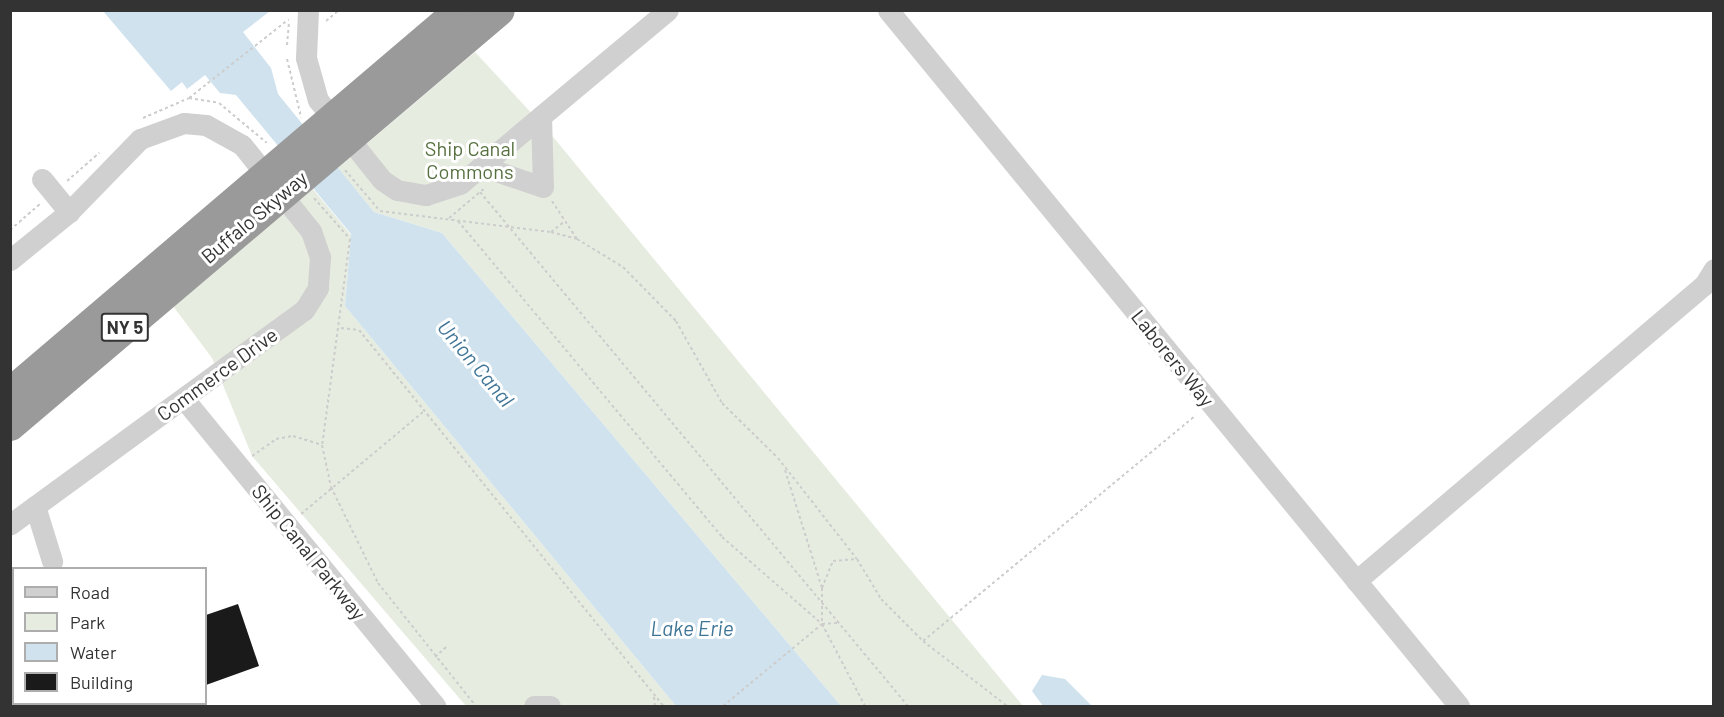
<!DOCTYPE html>
<html>
<head>
<meta charset="utf-8">
<style>
	body { margin:0 }
	#map { position:relative; width:1724px; height:717px; overflow:hidden; background:#fff; font-family:Barlow,sans-serif }
	div>[style] { position:absolute }
	.green>* { inset:0; background:#e6ecdf }
	.water>* { inset:0; background:#cfe2ee }
	.building>* { inset:0; background:#1a1a1a }
	.path>* { height:2px; margin-top:-1px; transform-origin:0; background:repeating-linear-gradient(90deg,#cdcdcd 0 3px,transparent 0 6px) }
	.minor>* { height:21px; margin:-10.5px; padding:0 10.5px; transform-origin:10.5px; border-radius:10.5px; background:#d0d0d0 }
	.highway>* { height:32px; margin:-16px; padding:0 16px; transform-origin:16px; border-radius:16px; background:#9a9a9a }
	span { translate:-50% -50%; white-space:nowrap; text-align:center; line-height:1.15; -webkit-text-stroke:6px #fff; paint-order:stroke }
	.shield-label span { padding:2px 4px; background:#fff; border:2px solid; border-radius:4px; -webkit-text-stroke-width:0 }
	.shield-label { font-size:18px; color:#333; font-weight:700 }
	.park-label { font-size:20px; color:#56703f }
	.street-label { font-size:20px; color:#333 }
	.water-label { font-size:21px; color:#3f7597; font-style:italic }
	.frame { position:absolute; inset:0; border:12px solid #333; pointer-events:none }
	.legend { position:absolute; left:12px; top:567px; width:195px; height:138px; box-sizing:border-box; background:#fff; border:2px solid #adadad; margin:0; padding:8px 10px; list-style:none; font-size:18px; color:#333 }
	.legend li { display:flex; align-items:center; gap:12px; height:30px }
	.legend b { width:30px; border:2px solid #adadad }
</style>
</head>
<body>
<div id="map">
	<div class="green">
		<div style="clip-path:polygon(475px 52px,549px 132px,1023px 706px,841px 706px,442px 233px,374px 212px,338px 168px)"></div>
		<div style="clip-path:polygon(312px 188px,351px 235px,345px 306px,676px 706px,466px 706px,252px 456px,212px 358px,173px 306px)"></div>
	</div>
	<div class="water">
		<div style="clip-path:polygon(103px 11px,270px 11px,243px 32px,271px 68px,278px 94px,374px 212px,442px 233px,841px 706px,676px 706px,345px 306px,351px 234px,236px 95px,220px 93px,205px 75px,187px 89px,182px 82px,171px 91px)"></div>
		<div style="clip-path:polygon(1042px 675px,1065px 679px,1092px 706px,1043px 706px,1032px 691px)"></div>
	</div>
	<div class="building">
		<div style="clip-path:polygon(238px 604px,259px 666px,206px 685px,206px 615px)"></div>
	</div>
	<div class="path">
		<div style="left:326px;top:21px;width:17px;rotate:-40deg"></div>
		<div style="left:287px;top:45px;width:24px;rotate:-85deg"></div>
		<div style="left:287px;top:59px;width:60px;rotate:76.4deg"></div>
		<div style="left:189px;top:98px;width:30px;rotate:9deg"></div>
		<div style="left:219px;top:103px;width:62px;rotate:39.8deg"></div>
		<div style="left:143px;top:118px;width:50px;rotate:-23.5deg"></div>
		<div style="left:189px;top:98px;width:127px;rotate:-38.3deg"></div>
		<div style="left:345px;top:170px;width:54px;rotate:49.5deg"></div>
		<div style="left:380px;top:211px;width:172px;rotate:7deg"></div>
		<div style="left:551px;top:232px;width:27px;rotate:15deg"></div>
		<div style="left:577px;top:239px;width:54px;rotate:31.3deg"></div>
		<div style="left:623px;top:267px;width:76px;rotate:45.5deg"></div>
		<div style="left:676px;top:321px;width:94px;rotate:60.7deg"></div>
		<div style="left:722px;top:403px;width:78px;rotate:44.5deg"></div>
		<div style="left:778px;top:458px;width:128px;rotate:52deg"></div>
		<div style="left:857px;top:559px;width:47px;rotate:59deg"></div>
		<div style="left:881px;top:599px;width:59px;rotate:45deg"></div>
		<div style="left:923px;top:641px;width:106px;rotate:37.7deg"></div>
		<div style="left:67px;top:181px;width:43px;rotate:-41.2deg"></div>
		<div style="left:480px;top:192px;width:669px;rotate:50.22deg"></div>
		<div style="left:314px;top:198px;width:55px;rotate:48.7deg"></div>
		<div style="left:350px;top:239px;width:208px;rotate:97.7deg"></div>
		<div style="left:322px;top:445px;width:43px;rotate:77.9deg"></div>
		<div style="left:331px;top:487px;width:107px;rotate:63.9deg"></div>
		<div style="left:378px;top:583px;width:157px;rotate:51.5deg"></div>
		<div style="left:552px;top:201px;width:45px;rotate:56.7deg"></div>
		<div style="left:449px;top:218px;width:48px;rotate:-40deg"></div>
		<div style="left:458px;top:221px;width:412px;rotate:50.1deg"></div>
		<div style="left:722px;top:537px;width:133px;rotate:41deg"></div>
		<div style="left:822px;top:624px;width:93px;rotate:62.3deg"></div>
		<div style="left:10px;top:230px;width:40px;rotate:-41deg"></div>
		<div style="left:551px;top:232px;width:16px;rotate:-38deg"></div>
		<div style="left:341px;top:328px;width:18px;rotate:6deg"></div>
		<div style="left:359px;top:330px;width:484px;rotate:51deg"></div>
		<div style="left:252px;top:456px;width:29px;rotate:-35deg"></div>
		<div style="left:276px;top:439px;width:17px;rotate:-10deg"></div>
		<div style="left:293px;top:436px;width:30px;rotate:17deg"></div>
		<div style="left:785px;top:470px;width:124px;rotate:72.6deg"></div>
		<div style="left:822px;top:588px;width:36px;rotate:90deg"></div>
		<div style="left:301px;top:514px;width:159px;rotate:-39.9deg"></div>
		<div style="left:822px;top:588px;width:29px;rotate:-68deg"></div>
		<div style="left:833px;top:561px;width:24px;rotate:-5deg"></div>
		<div style="left:923px;top:641px;width:354px;rotate:-39.6deg"></div>
		<div style="left:435px;top:657px;width:15px;rotate:-42deg"></div>
		<div style="left:654px;top:697px;width:9px;rotate:84deg"></div>
		<div style="left:723px;top:706px;width:129px;rotate:-39.6deg"></div>
		<div style="left:822px;top:624px;width:15px;rotate:-4deg"></div>
	</div>
	<div class="minor">
		<div style="left:308px;top:10px;width:48px;rotate:92.4deg"></div>
		<div style="left:306px;top:58px;width:44px;rotate:74.1deg"></div>
		<div style="left:318px;top:100px;width:102px;rotate:51.3deg"></div>
		<div style="left:382px;top:180px;width:18px;rotate:34deg"></div>
		<div style="left:397px;top:190px;width:29px;rotate:10deg"></div>
		<div style="left:426px;top:195px;width:36px;rotate:-18deg"></div>
		<div style="left:460px;top:184px;width:271px;rotate:-39.9deg"></div>
		<div style="left:888px;top:10px;width:900px;rotate:50.63deg"></div>
		<div style="left:481px;top:166px;width:65px;rotate:18.7deg"></div>
		<div style="left:543px;top:187px;width:71px;rotate:-91.6deg"></div>
		<div style="left:42px;top:179px;width:43px;rotate:50.7deg"></div>
		<div style="left:10px;top:260px;width:76px;rotate:-39.1deg"></div>
		<div style="left:69px;top:212px;width:102px;rotate:-45.8deg"></div>
		<div style="left:140px;top:139px;width:47px;rotate:-20deg"></div>
		<div style="left:184px;top:123px;width:22px;rotate:5deg"></div>
		<div style="left:206px;top:125px;width:41px;rotate:29.1deg"></div>
		<div style="left:242px;top:145px;width:110px;rotate:51.3deg"></div>
		<div style="left:311px;top:231px;width:28px;rotate:71deg"></div>
		<div style="left:320px;top:257px;width:31px;rotate:94deg"></div>
		<div style="left:318px;top:288px;width:26px;rotate:122deg"></div>
		<div style="left:304px;top:310px;width:364px;rotate:143.9deg"></div>
		<div style="left:184px;top:399px;width:397px;rotate:50.7deg"></div>
		<div style="left:35px;top:506px;width:58px;rotate:72.8deg"></div>
		<div style="left:1356px;top:581px;width:457px;rotate:-40.4deg"></div>
		<div style="left:1704px;top:285px;width:19px;rotate:-58deg"></div>
		<div style="left:534px;top:706px;width:16px"></div>
	</div>
	<div class="highway">
		<div style="left:10px;top:394px;width:592px;rotate:-40.41deg"></div>
		<div style="left:10px;top:425px;width:641px;rotate:-40.32deg"></div>
	</div>
	<div class="shield-label">
		<span style="left:125px;top:327px">NY 5</span>
	</div>
	<div class="park-label">
		<span style="left:470px;top:160px">Ship Canal<br>Commons</span>
	</div>
	<div class="street-label">
		<span style="left:254px;top:217px;rotate:-40deg">Buffalo Skyway</span>
		<span style="left:1173px;top:358px;rotate:51deg">Laborers Way</span>
		<span style="left:217px;top:374px;rotate:-36deg">Commerce Drive</span>
		<span style="left:309px;top:552px;rotate:51deg">Ship Canal Parkway</span>
	</div>
	<div class="water-label">
		<span style="left:476px;top:363px;rotate:50deg">Union Canal</span>
		<span style="left:692px;top:628px">Lake Erie</span>
	</div>
	<div class="frame"></div>
	<ul class="legend">
	<li><b style="height:8px;background:#d0d0d0"></b>Road</li>
	<li><b style="height:16px;background:#e6ecdf"></b>Park</li>
	<li><b style="height:16px;background:#cfe2ee"></b>Water</li>
	<li><b style="height:16px;background:#1a1a1a"></b>Building</li>
	</ul>
</div>
</body>
</html>
